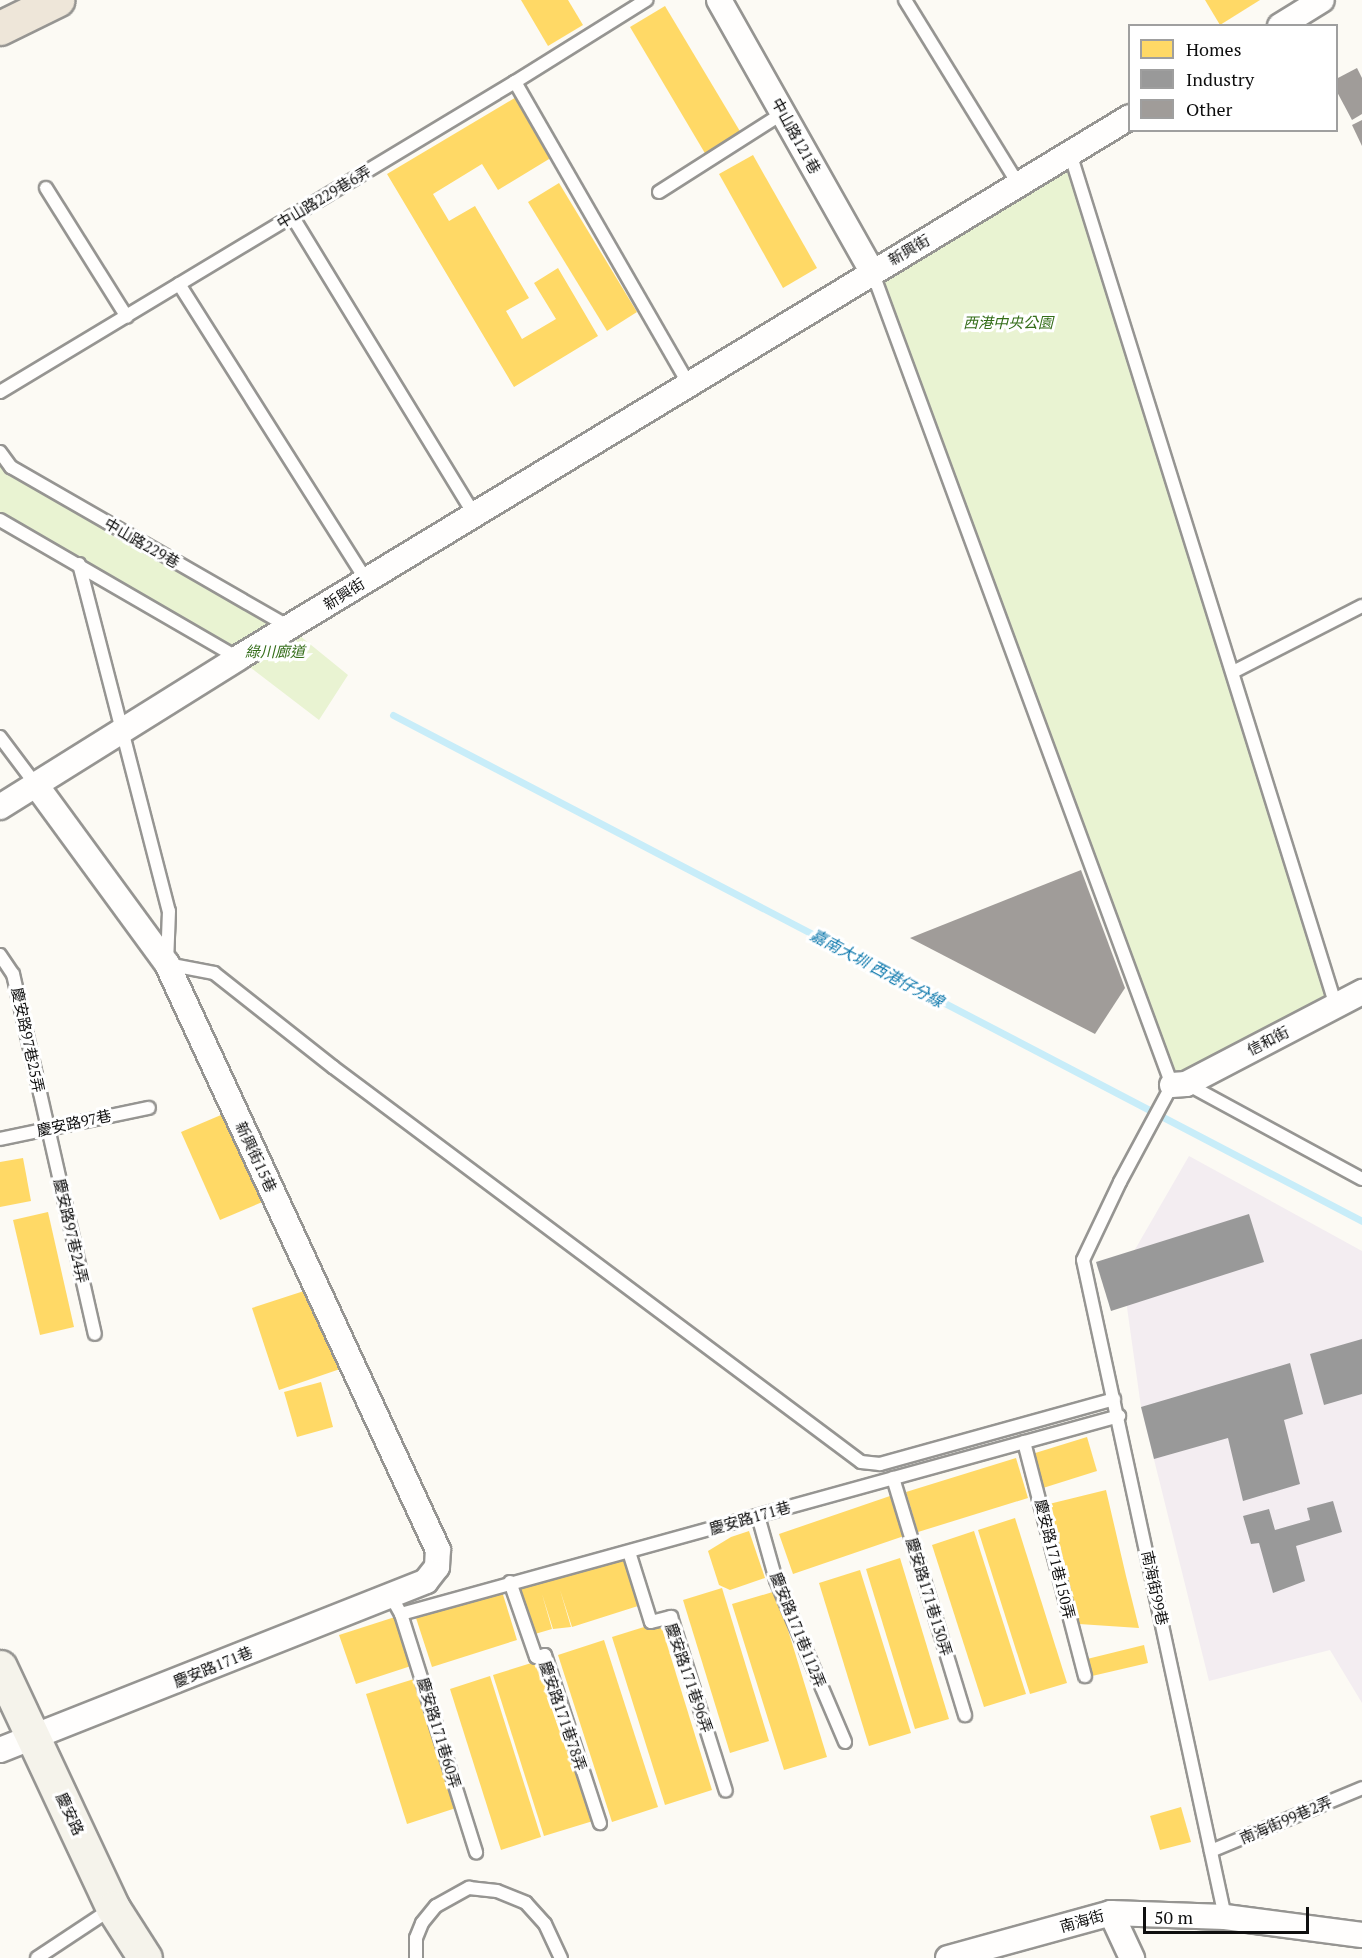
<!DOCTYPE html>
<html>
<head>
<meta charset="utf-8">
<style>
	body { margin:0 }
	#map { position:relative; width:1362px; height:1958px; overflow:hidden; background:#fcfaf4; font-family:"PT Serif","Noto Sans TC",serif }
	div>[style] { position:absolute }
	.industrial>* { inset:0; background:#f3edf1 }
	.green>* { inset:0; background:#e9f3d2 }
	.homes>* { inset:0; background:#ffd966 }
	.industry>* { inset:0; background:#999 }
	.stream>* { height:7px; margin:-3.5px; padding:0 3.5px; transform-origin:3.5px; border-radius:3.5px; background:#c8edf9 }
	.building>* { inset:0; background:#a09c99 }
	.roads { filter:drop-shadow(2px 0 #969592) drop-shadow(-2px 0 #969592) drop-shadow(0 2px #969592) drop-shadow(0 -2px #969592) }
	.service>* { height:12px; margin:-6px; padding:0 6px; transform-origin:6px; border-radius:6px; background:#fffefd }
	.minor>* { height:24px; margin:-12px; padding:0 12px; transform-origin:12px; border-radius:12px; background:#fffefd }
	.secondary>* { height:33px; margin:-16.5px; padding:0 16.5px; transform-origin:16.5px; border-radius:16.5px; background:#f5f3eb }
	.primary>* { height:33px; margin:-16.5px; padding:0 16.5px; transform-origin:16.5px; border-radius:16.5px; background:#eee6d9 }
	span { translate:-50% -50%; white-space:nowrap; text-align:center; line-height:1.15; -webkit-text-stroke:6px #fff; paint-order:stroke }
	.street-label { font-size:15px; color:#0f0f0f }
	.park-label { font-size:15px; color:#346d19; font-style:italic }
	.water-label { font-size:16px; color:#0d78ac; font-style:italic }
	.legend { position:absolute; left:1128px; top:24px; width:210px; height:108px; box-sizing:border-box; background:#fff; border:2px solid #9f9f9f; margin:0; padding:8px 10px; list-style:none; font-size:18px; color:#0f0f0f }
	.legend li { display:flex; align-items:center; gap:12px; height:30px }
	.legend b { width:30px; border:2px solid #9f9f9f }
	.scale { position:absolute; left:1143px; top:1907px; width:166px; height:27px; box-sizing:border-box; border:3px solid #0f0f0f; border-top:0; padding-left:8px; font-size:18px; line-height:21px; white-space:nowrap; color:#0f0f0f; -webkit-text-stroke:4px #fff; paint-order:stroke }
</style>
</head>
<body>
<div id="map">
	<div class="industrial">
		<div style="clip-path:polygon(1189px 1156px,1362px 1251px,1362px 1703px,1330px 1650px,1209px 1681px,1141px 1407px,1122px 1272px)"></div>
	</div>
	<div class="green">
		<div style="clip-path:polygon(1070px 153px,1336px 1006px,1172px 1085px,872px 271px)"></div>
		<div style="clip-path:polygon(0 452px,12px 467px,289px 627px,348px 675px,319px 720px,238px 658px,0 520px)"></div>
	</div>
	<div class="homes">
		<div style="clip-path:polygon(521px 0,568px 0,583px 25px,548px 46px)"></div>
		<div style="clip-path:polygon(1205px 0,1260px 0,1220px 25px)"></div>
		<div style="clip-path:polygon(665px 6px,741px 133px,706px 155px,630px 27px)"></div>
		<div style="clip-path:polygon(518px 96px,554px 156px,498px 190px,482px 164px,433px 194px,449px 221px,475px 206px,529px 298px,506px 311px,522px 339px,556px 319px,534px 283px,558px 268px,598px 336px,514px 387px,387px 174px)"></div>
		<div style="clip-path:polygon(753px 155px,817px 268px,783px 288px,719px 174px)"></div>
		<div style="clip-path:polygon(559px 183px,637px 312px,607px 331px,528px 202px)"></div>
		<div style="clip-path:polygon(228px 1112px,267px 1200px,220px 1220px,181px 1132px)"></div>
		<div style="clip-path:polygon(23px 1158px,31px 1201px,0 1207px,0 1162px)"></div>
		<div style="clip-path:polygon(48px 1212px,74px 1327px,40px 1335px,13px 1220px)"></div>
		<div style="clip-path:polygon(307px 1290px,343px 1368px,279px 1390px,252px 1308px)"></div>
		<div style="clip-path:polygon(321px 1382px,333px 1427px,297px 1437px,284px 1392px)"></div>
		<div style="clip-path:polygon(1087px 1437px,1097px 1471px,1043px 1488px,1032px 1454px)"></div>
		<div style="clip-path:polygon(1016px 1458px,1028px 1498px,918px 1532px,906px 1492px)"></div>
		<div style="clip-path:polygon(1106px 1490px,1126px 1576px,1139px 1628px,1079px 1624px,1070px 1590px,1049px 1504px)"></div>
		<div style="clip-path:polygon(890px 1496px,904px 1536px,793px 1574px,779px 1534px)"></div>
		<div style="clip-path:polygon(1015px 1518px,1067px 1683px,1030px 1694px,978px 1530px)"></div>
		<div style="clip-path:polygon(749px 1531px,765px 1578px,730px 1590px,719px 1585px,708px 1551px,731px 1537px)"></div>
		<div style="clip-path:polygon(974px 1531px,1026px 1694px,984px 1707px,932px 1545px)"></div>
		<div style="clip-path:polygon(623px 1555px,638px 1606px,572px 1627px,560px 1590px,571px 1627px,553px 1629px,542px 1594px,552px 1629px,535px 1634px,519px 1585px)"></div>
		<div style="clip-path:polygon(900px 1558px,949px 1719px,915px 1729px,866px 1569px)"></div>
		<div style="clip-path:polygon(860px 1570px,911px 1733px,869px 1746px,819px 1583px)"></div>
		<div style="clip-path:polygon(501px 1588px,517px 1640px,432px 1667px,415px 1615px)"></div>
		<div style="clip-path:polygon(722px 1588px,769px 1741px,730px 1753px,683px 1600px)"></div>
		<div style="clip-path:polygon(776px 1591px,827px 1757px,784px 1770px,732px 1604px)"></div>
		<div style="clip-path:polygon(398px 1616px,414px 1665px,356px 1684px,339px 1635px)"></div>
		<div style="clip-path:polygon(660px 1622px,712px 1790px,665px 1805px,612px 1637px)"></div>
		<div style="clip-path:polygon(604px 1640px,658px 1807px,612px 1822px,558px 1655px)"></div>
		<div style="clip-path:polygon(1144px 1645px,1148px 1663px,1092px 1676px,1087px 1659px)"></div>
		<div style="clip-path:polygon(541px 1660px,593px 1821px,544px 1836px,493px 1675px)"></div>
		<div style="clip-path:polygon(490px 1676px,541px 1837px,501px 1850px,450px 1689px)"></div>
		<div style="clip-path:polygon(414px 1679px,456px 1808px,407px 1824px,366px 1694px)"></div>
		<div style="clip-path:polygon(1181px 1807px,1191px 1842px,1160px 1850px,1150px 1816px)"></div>
	</div>
	<div class="industry">
		<div style="clip-path:polygon(1249px 1214px,1264px 1262px,1111px 1311px,1096px 1262px)"></div>
		<div style="clip-path:polygon(1362px 1339px,1362px 1394px,1324px 1405px,1310px 1354px)"></div>
		<div style="clip-path:polygon(1290px 1363px,1303px 1414px,1284px 1420px,1300px 1484px,1243px 1501px,1228px 1438px,1154px 1459px,1141px 1407px)"></div>
		<div style="clip-path:polygon(1333px 1501px,1342px 1532px,1296px 1546px,1305px 1581px,1273px 1593px,1259px 1543px,1251px 1544px,1243px 1516px,1269px 1509px,1275px 1530px,1310px 1520px,1307px 1508px)"></div>
	</div>
	<div class="stream">
		<div style="left:393px;top:715px;width:1093px;rotate:27.57deg"></div>
	</div>
	<div class="building">
		<div style="clip-path:polygon(1357px 68px,1362px 78px,1362px 114px,1352px 120px,1336px 90px,1336px 79px)"></div>
		<div style="clip-path:polygon(1362px 120px,1362px 146px,1352px 125px)"></div>
		<div style="clip-path:polygon(1081px 870px,1125px 988px,1095px 1034px,910px 938px)"></div>
	</div>
	<div class="roads">
		<div class="service">
			<div style="left:905px;top:0;width:217px;rotate:58.4deg"></div>
			<div style="left:515px;top:82px;width:349px;rotate:60.1deg"></div>
			<div style="left:1070px;top:153px;width:894px;rotate:72.68deg"></div>
			<div style="left:46px;top:188px;width:152px;rotate:57.9deg"></div>
			<div style="left:659px;top:192px;width:147px;rotate:-32.5deg"></div>
			<div style="left:292px;top:216px;width:349px;rotate:58.6deg"></div>
			<div style="left:872px;top:271px;width:868px;rotate:69.77deg"></div>
			<div style="left:1172px;top:1085px;width:110px;rotate:118.2deg"></div>
			<div style="left:1120px;top:1182px;width:86px;rotate:115.4deg"></div>
			<div style="left:1083px;top:1260px;width:672px;rotate:77.8deg"></div>
			<div style="left:179px;top:284px;width:350px;rotate:57.7deg"></div>
			<div style="left:0;top:392px;width:601px;rotate:-31.05deg"></div>
			<div style="left:515px;top:82px;width:155px;rotate:-32deg"></div>
			<div style="left:0;top:452px;width:19px;rotate:54deg"></div>
			<div style="left:11px;top:467px;width:321px;rotate:29.9deg"></div>
			<div style="left:0;top:520px;width:275px;rotate:30.1deg"></div>
			<div style="left:79px;top:564px;width:358px;rotate:75.5deg"></div>
			<div style="left:169px;top:911px;width:53px;rotate:92.2deg"></div>
			<div style="left:167px;top:964px;width:48px;rotate:10.8deg"></div>
			<div style="left:214px;top:973px;width:152px;rotate:38.3deg"></div>
			<div style="left:333px;top:1067px;width:659px;rotate:36.8deg"></div>
			<div style="left:861px;top:1462px;width:19px;rotate:6deg"></div>
			<div style="left:880px;top:1464px;width:243px;rotate:-15.5deg"></div>
			<div style="left:1233px;top:672px;width:145px;rotate:-27.1deg"></div>
			<div style="left:0;top:737px;width:60px;rotate:53.1deg"></div>
			<div style="left:0;top:955px;width:23px;rotate:56deg"></div>
			<div style="left:13px;top:974px;width:369px;rotate:77.2deg"></div>
			<div style="left:1187px;top:1084px;width:199px;rotate:28.5deg"></div>
			<div style="left:0;top:1139px;width:152px;rotate:-11.8deg"></div>
			<div style="left:1024px;top:1442px;width:242px;rotate:75.4deg"></div>
			<div style="left:893px;top:1478px;width:248px;rotate:73.1deg"></div>
			<div style="left:758px;top:1516px;width:66px;rotate:74.3deg"></div>
			<div style="left:776px;top:1580px;width:176px;rotate:66.9deg"></div>
			<div style="left:629px;top:1552px;width:73px;rotate:72.6deg"></div>
			<div style="left:651px;top:1622px;width:21px;rotate:-14deg"></div>
			<div style="left:671px;top:1617px;width:182px;rotate:72.5deg"></div>
			<div style="left:510px;top:1582px;width:79px;rotate:70.9deg"></div>
			<div style="left:536px;top:1657px;width:9px;rotate:-13deg"></div>
			<div style="left:545px;top:1655px;width:177px;rotate:71.9deg"></div>
			<div style="left:391px;top:1596px;width:21px;rotate:61deg"></div>
			<div style="left:401px;top:1614px;width:745px;rotate:-15.42deg"></div>
			<div style="left:401px;top:1614px;width:250px;rotate:72.5deg"></div>
			<div style="left:1211px;top:1851px;width:164px;rotate:-22.6deg"></div>
			<div style="left:37px;top:1958px;width:89px;rotate:-33.5deg"></div>
			<div style="left:416px;top:1958px;width:20px;rotate:-90deg"></div>
			<div style="left:416px;top:1938px;width:16px;rotate:-68deg"></div>
			<div style="left:422px;top:1923px;width:22px;rotate:-51deg"></div>
			<div style="left:436px;top:1906px;width:38px;rotate:-29deg"></div>
			<div style="left:469px;top:1888px;width:28px;rotate:6deg"></div>
			<div style="left:497px;top:1891px;width:31px;rotate:22deg"></div>
			<div style="left:526px;top:1903px;width:28px;rotate:48deg"></div>
			<div style="left:545px;top:1924px;width:38px;rotate:65deg"></div>
		</div>
		<div class="minor">
			<div style="left:719px;top:0;width:311px;rotate:60.6deg"></div>
			<div style="left:1280px;top:26px;width:49px;rotate:-31.8deg"></div>
			<div style="left:0;top:807px;width:281px;rotate:-32deg"></div>
			<div style="left:238px;top:658px;width:1043px;rotate:-31.24deg"></div>
			<div style="left:1172px;top:1085px;width:14px;rotate:-4deg"></div>
			<div style="left:1186px;top:1084px;width:199px;rotate:-27.6deg"></div>
			<div style="left:0;top:1750px;width:458px;rotate:-21.6deg"></div>
			<div style="left:426px;top:1581px;width:18px;rotate:-52deg"></div>
			<div style="left:437px;top:1567px;width:17px;rotate:-87deg"></div>
			<div style="left:438px;top:1550px;width:646px;rotate:-114.82deg"></div>
			<div style="left:167px;top:964px;width:222px;rotate:-126.2deg"></div>
			<div style="left:1111px;top:1913px;width:50px;rotate:65deg"></div>
			<div style="left:948px;top:1958px;width:169px;rotate:-15.4deg"></div>
			<div style="left:1111px;top:1913px;width:114px;rotate:2deg"></div>
			<div style="left:1225px;top:1917px;width:138px;rotate:7.5deg"></div>
		</div>
		<div class="secondary">
			<div style="left:0;top:1667px;width:266px;rotate:64.9deg"></div>
			<div style="left:113px;top:1908px;width:59px;rotate:57.4deg"></div>
		</div>
		<div class="primary">
			<div style="left:0;top:28px;width:64px;rotate:-26.2deg"></div>
		</div>
	</div>
	<div class="street-label">
		<span style="left:796px;top:136px;rotate:61deg">中山路121巷</span>
		<span style="left:324px;top:197px;rotate:-31deg">中山路229巷6弄</span>
		<span style="left:909px;top:250px;rotate:-30deg">新興街</span>
		<span style="left:142px;top:543px;rotate:30deg">中山路229巷</span>
		<span style="left:344px;top:594px;rotate:-32deg">新興街</span>
		<span style="left:28px;top:1040px;rotate:78deg">慶安路97巷25弄</span>
		<span style="left:1268px;top:1041px;rotate:-27deg">信和街</span>
		<span style="left:74px;top:1123px;rotate:-12deg">慶安路97巷</span>
		<span style="left:256px;top:1157px;rotate:65deg">新興街15巷</span>
		<span style="left:71px;top:1231px;rotate:77deg">慶安路97巷24弄</span>
		<span style="left:750px;top:1518px;rotate:-16deg">慶安路171巷</span>
		<span style="left:1055px;top:1559px;rotate:76deg">慶安路171巷150弄</span>
		<span style="left:1155px;top:1588px;rotate:78deg">南海街99巷</span>
		<span style="left:929px;top:1597px;rotate:73deg">慶安路171巷130弄</span>
		<span style="left:798px;top:1630px;rotate:68deg">慶安路171巷112弄</span>
		<span style="left:213px;top:1667px;rotate:-22deg">慶安路171巷</span>
		<span style="left:689px;top:1678px;rotate:71deg">慶安路171巷96弄</span>
		<span style="left:563px;top:1716px;rotate:71deg">慶安路171巷78弄</span>
		<span style="left:439px;top:1733px;rotate:73deg">慶安路171巷60弄</span>
		<span style="left:70px;top:1814px;rotate:65deg">慶安路</span>
		<span style="left:1286px;top:1820px;rotate:-23deg">南海街99巷2弄</span>
		<span style="left:1082px;top:1921px;rotate:-16deg">南海街</span>
	</div>
	<div class="park-label">
		<span style="left:1008px;top:323px">西港中央公園</span>
		<span style="left:275px;top:652px">綠川廊道</span>
	</div>
	<div class="water-label">
		<span style="left:877px;top:968px;rotate:28deg">嘉南大圳 西港仔分線</span>
	</div>
	<ul class="legend">
	<li><b style="height:16px;background:#ffd966"></b>Homes</li>
	<li><b style="height:16px;background:#999"></b>Industry</li>
	<li><b style="height:16px;background:#a09c99"></b>Other</li>
	</ul>
	<div class="scale">50 m</div>
</div>
</body>
</html>
